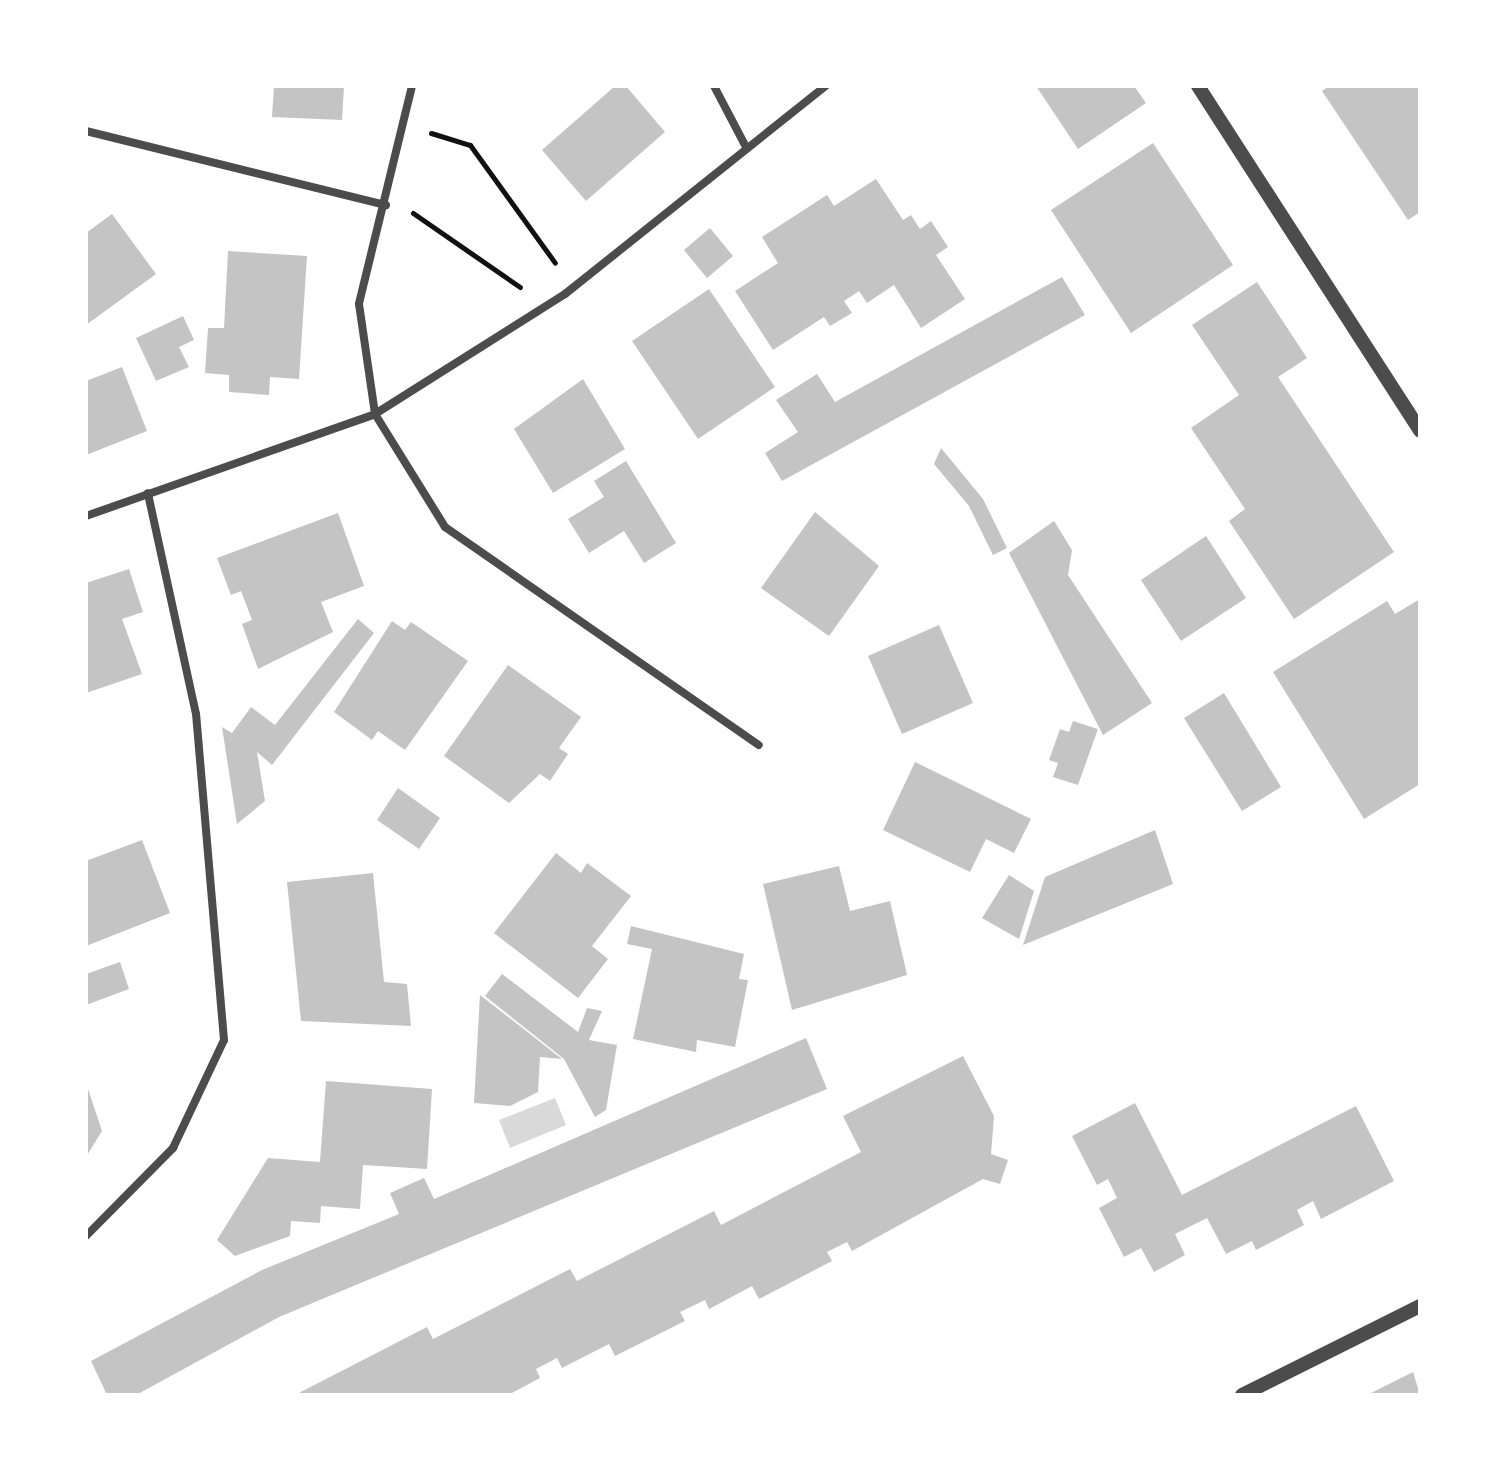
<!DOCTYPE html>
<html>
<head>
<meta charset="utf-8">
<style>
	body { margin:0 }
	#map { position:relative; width:1506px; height:1481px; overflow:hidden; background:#fff; font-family:"Roboto Condensed",sans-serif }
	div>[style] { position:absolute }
	.water>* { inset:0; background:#d9d9d9 }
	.building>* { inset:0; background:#c4c4c4 }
	.path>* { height:5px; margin:-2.5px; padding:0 2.5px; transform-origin:2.5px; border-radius:2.5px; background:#111 }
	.minor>* { height:8px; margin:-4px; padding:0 4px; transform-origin:4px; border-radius:4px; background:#4c4c4c }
	.tertiary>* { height:14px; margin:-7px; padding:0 7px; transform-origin:7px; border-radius:7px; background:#4c4c4c }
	span { translate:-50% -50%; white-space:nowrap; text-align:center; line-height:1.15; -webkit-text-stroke:7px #fff; paint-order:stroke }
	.frame { position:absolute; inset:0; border:88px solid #fff; pointer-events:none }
</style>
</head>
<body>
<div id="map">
	<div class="water">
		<div style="clip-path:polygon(555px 1098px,566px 1125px,510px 1148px,499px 1120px)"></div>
	</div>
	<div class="building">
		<div style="clip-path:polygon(274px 86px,344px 86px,342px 120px,272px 117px)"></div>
		<div style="clip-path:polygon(615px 86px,626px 86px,665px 132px,586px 201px,542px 150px)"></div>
		<div style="clip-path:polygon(1134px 86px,1146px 103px,1078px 149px,1036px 86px)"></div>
		<div style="clip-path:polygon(1329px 86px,1420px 86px,1420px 212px,1408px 220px,1322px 91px)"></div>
		<div style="clip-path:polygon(1153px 143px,1233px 265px,1131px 333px,1051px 210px)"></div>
		<div style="clip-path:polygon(876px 179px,903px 220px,911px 215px,920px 229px,931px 221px,948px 247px,936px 255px,965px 299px,921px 328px,894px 285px,867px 303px,859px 291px,844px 301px,852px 313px,830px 326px,824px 317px,773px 350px,735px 291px,778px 263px,762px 237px,827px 195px,834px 206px)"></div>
		<div style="clip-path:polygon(112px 214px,156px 274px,86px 325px,86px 233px)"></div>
		<div style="clip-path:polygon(710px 228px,733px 256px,707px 278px,684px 250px)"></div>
		<div style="clip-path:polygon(228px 251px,307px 256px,299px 379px,270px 377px,269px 395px,229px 392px,229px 375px,205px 373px,208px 328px,224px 328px)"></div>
		<div style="clip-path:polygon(1062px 277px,1085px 315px,782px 481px,765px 453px,798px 432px,776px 400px,817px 374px,835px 402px)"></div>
		<div style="clip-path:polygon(1257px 282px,1307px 358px,1278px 377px,1394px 552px,1294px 619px,1229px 521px,1245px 509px,1191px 428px,1239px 395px,1192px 325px)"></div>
		<div style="clip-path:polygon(709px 289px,775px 387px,698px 439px,632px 341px)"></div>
		<div style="clip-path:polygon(183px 316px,194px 340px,179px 347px,189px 367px,156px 381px,136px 338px)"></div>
		<div style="clip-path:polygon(122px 367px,147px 431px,86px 455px,86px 381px)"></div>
		<div style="clip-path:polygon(583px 379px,625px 449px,553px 493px,514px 429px)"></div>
		<div style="clip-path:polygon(941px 448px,983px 499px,1007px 548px,993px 555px,969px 506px,934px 464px)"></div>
		<div style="clip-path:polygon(626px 461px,676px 543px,644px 563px,624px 531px,589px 553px,568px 519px,604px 497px,594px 481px)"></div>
		<div style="clip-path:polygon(815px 512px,879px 566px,829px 636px,761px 588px)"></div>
		<div style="clip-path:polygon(338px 513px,364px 586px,321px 602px,333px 632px,258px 669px,242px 624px,252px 620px,241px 591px,231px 595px,217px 558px)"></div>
		<div style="clip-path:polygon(1054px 521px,1072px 550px,1068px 575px,1152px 703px,1103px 735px,1009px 553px)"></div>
		<div style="clip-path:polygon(1206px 536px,1246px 598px,1181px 641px,1141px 580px)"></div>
		<div style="clip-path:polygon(129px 569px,143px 612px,122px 619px,142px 674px,86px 693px,86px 583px)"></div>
		<div style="clip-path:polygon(1420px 599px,1420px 784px,1364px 819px,1273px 672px,1387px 601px,1395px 614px)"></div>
		<div style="clip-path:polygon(358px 619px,374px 633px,272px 765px,257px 752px,265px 801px,237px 824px,222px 727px,232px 733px,251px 707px,275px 725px)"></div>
		<div style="clip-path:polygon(392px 621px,405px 630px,411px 622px,468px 661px,405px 750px,378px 731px,372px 740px,334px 712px)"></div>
		<div style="clip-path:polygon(939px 625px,973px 703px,902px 734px,868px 656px)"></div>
		<div style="clip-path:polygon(508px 665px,581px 717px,559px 748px,568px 754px,550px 781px,540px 774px,509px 803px,444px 756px)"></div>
		<div style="clip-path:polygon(1224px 693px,1281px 787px,1242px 811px,1184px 718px)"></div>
		<div style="clip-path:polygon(1073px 721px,1098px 729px,1078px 785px,1053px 777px,1058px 763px,1049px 760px,1060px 729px,1069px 732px)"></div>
		<div style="clip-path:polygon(915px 762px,1031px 819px,1014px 853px,986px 839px,970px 872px,883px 830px)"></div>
		<div style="clip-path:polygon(398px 788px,440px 818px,419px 849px,377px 820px)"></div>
		<div style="clip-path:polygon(1155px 830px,1173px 884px,1023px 945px,1045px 877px)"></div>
		<div style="clip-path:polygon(142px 840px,170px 913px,86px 946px,86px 861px)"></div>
		<div style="clip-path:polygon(556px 853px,581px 873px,587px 863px,631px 896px,592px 946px,608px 959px,578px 998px,494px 933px)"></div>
		<div style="clip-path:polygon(839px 866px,850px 911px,890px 901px,907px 975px,792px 1010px,763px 884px)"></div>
		<div style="clip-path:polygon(373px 873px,384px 982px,407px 984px,411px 1026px,301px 1021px,287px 882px)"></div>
		<div style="clip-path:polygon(1009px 875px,1034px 891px,1019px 939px,982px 918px)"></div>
		<div style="clip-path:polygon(631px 926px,744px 954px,739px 979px,748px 980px,735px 1047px,697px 1040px,696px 1052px,633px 1039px,652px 949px,627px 944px)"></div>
		<div style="clip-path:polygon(120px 962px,129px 989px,86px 1005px,86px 974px)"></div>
		<div style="clip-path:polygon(502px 974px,578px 1032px,587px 1008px,602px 1011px,589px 1040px,617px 1045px,606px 1110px,595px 1117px,564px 1059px,485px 996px)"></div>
		<div style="clip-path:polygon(480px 995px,562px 1059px,540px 1057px,538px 1092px,510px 1106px,474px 1103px)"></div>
		<div style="clip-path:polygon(806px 1038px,827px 1089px,279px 1317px,136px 1395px,107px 1395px,91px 1361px,262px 1270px,399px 1214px,390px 1193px,424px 1178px,434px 1199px)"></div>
		<div style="clip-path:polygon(963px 1056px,994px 1116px,991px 1154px,1008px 1160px,1000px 1184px,983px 1179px,852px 1251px,847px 1242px,827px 1252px,832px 1261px,759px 1299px,752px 1286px,709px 1309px,705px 1300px,680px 1312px,685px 1321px,615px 1356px,609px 1344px,562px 1368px,557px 1358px,536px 1369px,540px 1378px,508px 1395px,295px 1395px,427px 1327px,433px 1339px,570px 1269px,577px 1281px,714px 1211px,721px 1225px,861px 1152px,843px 1116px)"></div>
		<div style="clip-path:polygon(326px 1081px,432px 1089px,427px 1169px,363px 1165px,360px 1209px,321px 1206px,320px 1223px,291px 1221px,290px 1236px,235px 1256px,217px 1240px,268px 1158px,320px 1162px)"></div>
		<div style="clip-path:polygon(86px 1083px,102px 1131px,86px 1157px)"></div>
		<div style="clip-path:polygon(1135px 1103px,1182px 1195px,1356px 1106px,1394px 1181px,1321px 1219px,1313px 1201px,1297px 1210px,1304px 1225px,1256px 1250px,1252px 1241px,1226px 1254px,1207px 1218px,1175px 1234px,1185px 1255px,1154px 1272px,1141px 1248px,1124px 1257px,1099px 1208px,1117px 1198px,1108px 1179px,1097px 1185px,1072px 1136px)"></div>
		<div style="clip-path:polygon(1413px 1372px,1420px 1395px,1367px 1395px)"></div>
	</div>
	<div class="path">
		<div style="left:431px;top:133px;width:41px;rotate:17.1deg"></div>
		<div style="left:470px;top:145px;width:145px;rotate:54.2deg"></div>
		<div style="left:413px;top:213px;width:130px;rotate:34.7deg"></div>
	</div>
	<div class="minor">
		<div style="left:412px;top:86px;width:224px;rotate:103.7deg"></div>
		<div style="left:359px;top:304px;width:111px;rotate:81.7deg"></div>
		<div style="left:375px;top:414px;width:133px;rotate:58.2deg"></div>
		<div style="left:445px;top:527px;width:382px;rotate:34.8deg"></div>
		<div style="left:714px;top:86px;width:67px;rotate:62.3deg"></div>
		<div style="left:86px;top:131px;width:309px;rotate:13.9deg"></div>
		<div style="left:86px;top:516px;width:306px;rotate:-19.4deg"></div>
		<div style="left:375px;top:414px;width:225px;rotate:-32.3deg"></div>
		<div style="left:565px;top:294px;width:334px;rotate:-38.6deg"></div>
		<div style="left:86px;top:1236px;width:124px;rotate:-45.3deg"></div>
		<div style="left:173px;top:1148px;width:119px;rotate:-64.7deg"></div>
		<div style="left:224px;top:1040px;width:327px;rotate:-94.9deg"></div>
		<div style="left:196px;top:714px;width:226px;rotate:-102.3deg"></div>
	</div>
	<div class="tertiary">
		<div style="left:1198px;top:86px;width:410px;rotate:57.2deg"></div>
		<div style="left:1242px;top:1395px;width:199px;rotate:-26.6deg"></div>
	</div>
	<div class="frame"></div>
</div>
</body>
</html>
